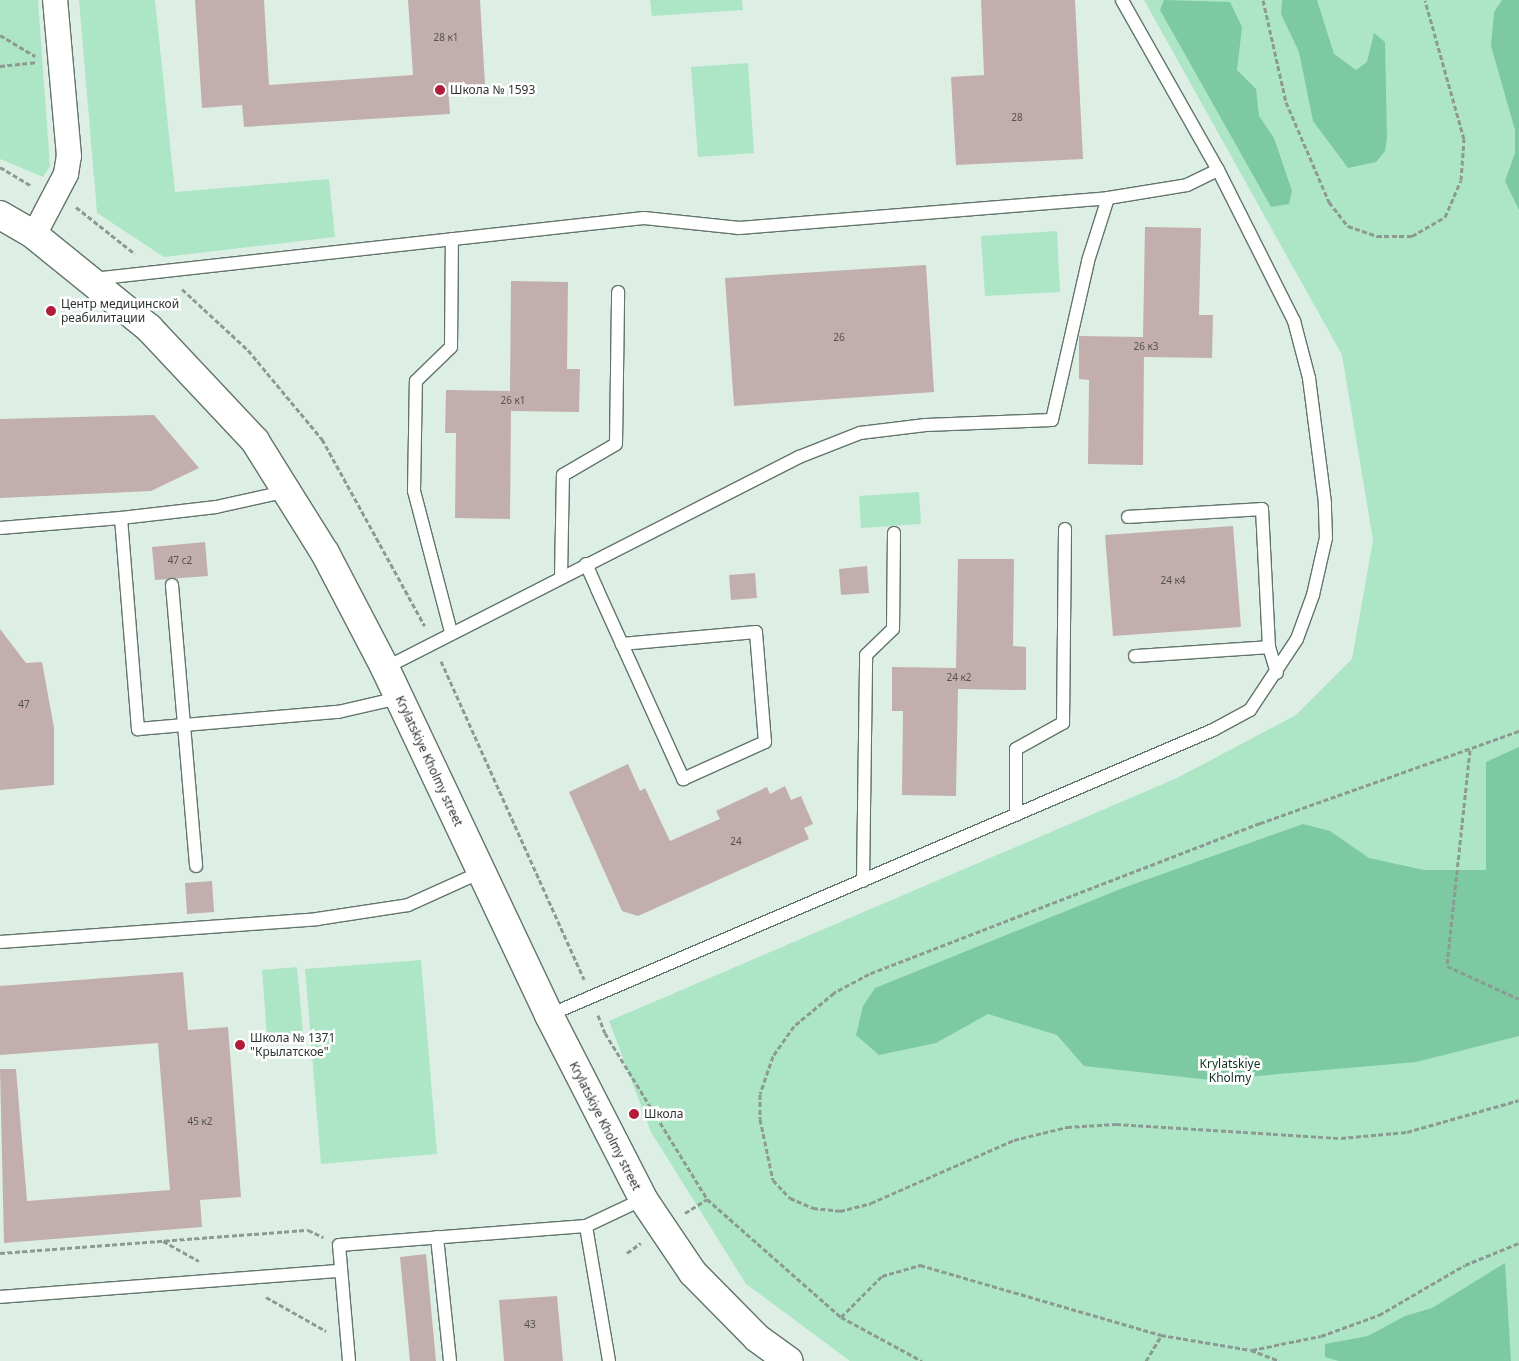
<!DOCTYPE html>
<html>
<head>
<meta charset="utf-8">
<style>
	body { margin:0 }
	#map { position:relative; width:1519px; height:1361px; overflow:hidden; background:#ddefe5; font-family:"Noto Sans",sans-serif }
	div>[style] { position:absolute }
	.green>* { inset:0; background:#ace6c7 }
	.forest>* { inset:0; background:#7cc9a2 }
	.building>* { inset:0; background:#c3aeae }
	.path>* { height:3px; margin-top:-1.5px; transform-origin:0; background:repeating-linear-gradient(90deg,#8d9a93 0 5px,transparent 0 7.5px) }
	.roads { filter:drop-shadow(1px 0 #63746a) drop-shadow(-1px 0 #63746a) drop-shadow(0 1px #63746a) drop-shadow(0 -1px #63746a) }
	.service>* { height:12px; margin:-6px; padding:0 6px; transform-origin:6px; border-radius:6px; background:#fff }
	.minor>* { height:24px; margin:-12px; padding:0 12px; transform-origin:12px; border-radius:12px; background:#fff }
	.tertiary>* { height:28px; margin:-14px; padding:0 14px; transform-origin:14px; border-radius:14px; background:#fff }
	.dots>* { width:14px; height:14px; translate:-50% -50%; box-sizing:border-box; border:2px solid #fff; border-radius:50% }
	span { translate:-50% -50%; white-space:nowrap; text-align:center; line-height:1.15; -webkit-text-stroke:5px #fff; paint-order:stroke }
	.number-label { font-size:10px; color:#52524f }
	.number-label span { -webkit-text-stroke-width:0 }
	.poi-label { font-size:12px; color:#2c332f }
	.left { translate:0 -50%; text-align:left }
	.street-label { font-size:12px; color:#2c332f }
	.park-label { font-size:12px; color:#0f3222 }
</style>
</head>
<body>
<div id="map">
	<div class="green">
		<div style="clip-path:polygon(0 0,38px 0,50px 166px,43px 177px,0 159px)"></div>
		<div style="clip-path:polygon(79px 0,155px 0,175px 192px,329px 179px,335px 237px,164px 257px,97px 213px)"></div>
		<div style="clip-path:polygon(650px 0,742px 0,743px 10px,652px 16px)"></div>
		<div style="clip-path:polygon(1144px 0,1519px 0,1519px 1361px,850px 1361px,746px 1284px,651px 1132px,609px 1021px,1177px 778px,1296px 715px,1352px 659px,1373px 540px,1342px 355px)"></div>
		<div style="clip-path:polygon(748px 63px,754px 153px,698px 157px,691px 67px)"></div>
		<div style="clip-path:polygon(1057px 231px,1060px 292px,985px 296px,981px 236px)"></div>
		<div style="clip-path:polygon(919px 492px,921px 524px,861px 528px,859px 496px)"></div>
		<div style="clip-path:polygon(421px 960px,437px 1154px,321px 1164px,305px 969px)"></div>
		<div style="clip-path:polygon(297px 967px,303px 1032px,267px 1035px,262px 970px)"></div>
	</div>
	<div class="forest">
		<div style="clip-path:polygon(1164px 0,1230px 2px,1242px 27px,1237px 70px,1256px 89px,1259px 116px,1274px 138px,1292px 191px,1289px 204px,1271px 207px,1160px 10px)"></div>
		<div style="clip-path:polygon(1282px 0,1317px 0,1334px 54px,1356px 70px,1367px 62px,1374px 33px,1385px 42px,1387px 138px,1385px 151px,1376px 162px,1348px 168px,1313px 121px,1299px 52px,1281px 14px)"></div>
		<div style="clip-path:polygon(1502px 0,1519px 0,1519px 210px,1505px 181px,1515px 153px,1515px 130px,1491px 46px,1494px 12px)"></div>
		<div style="clip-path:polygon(1519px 747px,1519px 1036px,1416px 1062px,1211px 1080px,1084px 1066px,1057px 1035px,988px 1014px,936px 1043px,879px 1055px,856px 1035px,863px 1006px,875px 988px,1123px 888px,1303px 824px,1330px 831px,1369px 858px,1424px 870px,1486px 870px,1486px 762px)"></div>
		<div style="clip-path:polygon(1505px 1263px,1511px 1361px,1339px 1361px,1325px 1357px,1325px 1344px,1368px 1336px,1405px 1316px,1432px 1308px)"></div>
	</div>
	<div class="building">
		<div style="clip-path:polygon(195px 0,264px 0,269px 85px,413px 75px,408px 0,480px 0,485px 84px,448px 86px,450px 114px,244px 127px,242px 105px,202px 108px)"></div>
		<div style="clip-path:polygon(981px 0,1075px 0,1083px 159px,956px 165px,951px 77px,984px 75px)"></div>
		<div style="clip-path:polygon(1145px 227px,1201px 228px,1199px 315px,1213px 315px,1212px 358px,1144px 357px,1143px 465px,1088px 464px,1089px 380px,1079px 379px,1079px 336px,1143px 337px)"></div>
		<div style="clip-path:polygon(926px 265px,934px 392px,734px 406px,725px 278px)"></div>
		<div style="clip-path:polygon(511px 281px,568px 282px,567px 369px,580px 369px,579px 412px,511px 411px,510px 519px,455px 518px,456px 433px,445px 433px,446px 390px,510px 391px)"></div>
		<div style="clip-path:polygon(154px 415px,199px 468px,151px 491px,0 498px,0 419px)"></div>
		<div style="clip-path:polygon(1233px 526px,1241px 627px,1113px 636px,1105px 535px)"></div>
		<div style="clip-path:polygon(205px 542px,208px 576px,155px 580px,152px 547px)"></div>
		<div style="clip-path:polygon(958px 559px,1014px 559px,1013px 646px,1026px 647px,1026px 690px,958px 689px,956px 796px,902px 795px,903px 711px,892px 711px,892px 667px,956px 668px)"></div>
		<div style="clip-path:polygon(867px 566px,869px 593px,841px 595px,839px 569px)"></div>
		<div style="clip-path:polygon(755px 573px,757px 598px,731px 600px,729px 575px)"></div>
		<div style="clip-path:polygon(0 629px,26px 663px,42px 662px,54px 728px,54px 785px,0 790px)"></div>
		<div style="clip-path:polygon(628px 764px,640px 791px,645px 788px,670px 841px,720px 819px,716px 811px,767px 787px,770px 794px,785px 786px,791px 800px,801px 796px,813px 824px,804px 828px,809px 839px,638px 916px,622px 911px,569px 792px)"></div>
		<div style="clip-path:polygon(212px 881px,214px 912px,187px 914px,185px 883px)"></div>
		<div style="clip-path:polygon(183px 972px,188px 1030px,228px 1027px,241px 1197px,200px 1200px,202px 1227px,4px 1243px,0 1069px,16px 1069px,27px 1201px,170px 1190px,158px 1043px,0 1055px,0 986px)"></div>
		<div style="clip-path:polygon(426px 1254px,436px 1361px,410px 1361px,400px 1257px)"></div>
		<div style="clip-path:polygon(557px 1296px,563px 1361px,504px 1361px,499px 1300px)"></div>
	</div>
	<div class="path">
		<div style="left:1263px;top:0;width:105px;rotate:77.3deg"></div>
		<div style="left:1286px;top:102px;width:109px;rotate:66.7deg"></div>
		<div style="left:1329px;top:202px;width:31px;rotate:52deg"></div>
		<div style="left:1348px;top:226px;width:31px;rotate:19deg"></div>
		<div style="left:1377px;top:236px;width:35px"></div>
		<div style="left:1412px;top:236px;width:38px;rotate:-30deg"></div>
		<div style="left:1445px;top:217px;width:40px;rotate:-66.6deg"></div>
		<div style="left:1461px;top:180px;width:41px;rotate:-85.8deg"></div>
		<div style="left:1464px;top:139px;width:144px;rotate:-105.7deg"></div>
		<div style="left:0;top:35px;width:41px;rotate:31deg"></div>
		<div style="left:0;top:66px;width:36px;rotate:-6deg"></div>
		<div style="left:0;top:167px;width:37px;rotate:31deg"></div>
		<div style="left:76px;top:207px;width:75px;rotate:38.5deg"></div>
		<div style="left:182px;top:289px;width:90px;rotate:42.7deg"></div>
		<div style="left:248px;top:350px;width:116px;rotate:50.3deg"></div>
		<div style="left:322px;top:439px;width:213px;rotate:61.2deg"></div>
		<div style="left:441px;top:661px;width:349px;rotate:65.8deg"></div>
		<div style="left:1519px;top:731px;width:275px;rotate:160.4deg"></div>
		<div style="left:1260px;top:823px;width:419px;rotate:158.9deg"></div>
		<div style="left:869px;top:974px;width:40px;rotate:152deg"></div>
		<div style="left:834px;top:993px;width:52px;rotate:140.5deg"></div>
		<div style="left:794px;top:1026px;width:37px;rotate:125deg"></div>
		<div style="left:773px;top:1056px;width:40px;rotate:108.9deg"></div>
		<div style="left:760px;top:1094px;width:25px;rotate:90deg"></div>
		<div style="left:760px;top:1119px;width:62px;rotate:78deg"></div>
		<div style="left:773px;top:1180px;width:25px;rotate:47deg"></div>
		<div style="left:790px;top:1198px;width:25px;rotate:23deg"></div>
		<div style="left:813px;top:1208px;width:27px;rotate:6deg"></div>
		<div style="left:840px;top:1211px;width:32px;rotate:-14deg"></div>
		<div style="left:871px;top:1203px;width:156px;rotate:-23.8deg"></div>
		<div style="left:1014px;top:1140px;width:55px;rotate:-13.8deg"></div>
		<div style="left:1067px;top:1127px;width:49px;rotate:-3.5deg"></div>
		<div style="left:1116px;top:1124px;width:225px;rotate:3.6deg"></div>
		<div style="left:1341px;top:1138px;width:66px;rotate:-5.2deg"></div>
		<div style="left:1407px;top:1132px;width:116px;rotate:-15.9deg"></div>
		<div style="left:1470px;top:750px;width:217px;rotate:96.1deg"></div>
		<div style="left:1447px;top:966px;width:79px;rotate:24.6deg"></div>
		<div style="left:598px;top:1015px;width:19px;rotate:69deg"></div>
		<div style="left:605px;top:1033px;width:195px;rotate:58.4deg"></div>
		<div style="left:707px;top:1199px;width:179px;rotate:41.4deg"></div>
		<div style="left:841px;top:1317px;width:92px;rotate:28.5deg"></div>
		<div style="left:685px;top:1213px;width:26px;rotate:-32deg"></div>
		<div style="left:163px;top:1241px;width:41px;rotate:29.1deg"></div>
		<div style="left:0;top:1253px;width:309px;rotate:-4.3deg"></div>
		<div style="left:308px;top:1230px;width:17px;rotate:25deg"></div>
		<div style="left:627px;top:1253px;width:17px;rotate:-36deg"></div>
		<div style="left:266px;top:1297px;width:69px;rotate:29.5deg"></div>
		<div style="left:841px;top:1317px;width:58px;rotate:-45deg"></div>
		<div style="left:882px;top:1276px;width:40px;rotate:-16deg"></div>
		<div style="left:920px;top:1265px;width:251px;rotate:16.2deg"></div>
		<div style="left:1161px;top:1335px;width:91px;rotate:9.5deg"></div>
		<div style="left:1251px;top:1350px;width:30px;rotate:21deg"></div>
		<div style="left:1252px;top:1350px;width:70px;rotate:-11.5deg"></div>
		<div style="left:1321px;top:1336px;width:62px;rotate:-19.9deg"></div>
		<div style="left:1379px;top:1315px;width:99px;rotate:-30.2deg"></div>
		<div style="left:1465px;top:1265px;width:58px;rotate:-22.2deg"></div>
		<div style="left:1146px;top:1361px;width:29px;rotate:-59deg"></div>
	</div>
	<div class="roads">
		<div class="service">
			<div style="left:93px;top:279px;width:554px;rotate:-6.32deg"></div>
			<div style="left:644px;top:218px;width:96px;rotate:6deg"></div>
			<div style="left:739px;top:228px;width:370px;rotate:-4.6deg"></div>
			<div style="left:1128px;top:517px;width:134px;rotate:-3.4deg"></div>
			<div style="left:1262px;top:509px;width:138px;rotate:87.1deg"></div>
			<div style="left:1269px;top:647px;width:27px;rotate:73deg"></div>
			<div style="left:121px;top:518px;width:96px;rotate:-6.6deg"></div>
			<div style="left:216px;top:507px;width:74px;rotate:-12.5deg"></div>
			<div style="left:0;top:528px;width:121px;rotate:-4.7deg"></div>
			<div style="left:121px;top:518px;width:212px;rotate:85.4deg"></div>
			<div style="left:138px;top:729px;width:201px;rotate:-4.9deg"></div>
			<div style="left:338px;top:712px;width:63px;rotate:-12.9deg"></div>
			<div style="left:586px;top:564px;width:27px;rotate:66deg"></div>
			<div style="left:597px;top:589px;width:209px;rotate:65.6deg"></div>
			<div style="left:683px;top:779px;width:90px;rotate:-24.3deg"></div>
			<div style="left:765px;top:742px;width:110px;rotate:-94.7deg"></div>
			<div style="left:756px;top:632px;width:135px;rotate:174.9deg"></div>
			<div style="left:561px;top:577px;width:102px;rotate:-88.9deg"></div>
			<div style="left:563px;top:475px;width:61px;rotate:-30.3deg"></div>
			<div style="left:616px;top:444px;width:152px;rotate:-89.2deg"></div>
			<div style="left:172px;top:585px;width:282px;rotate:85.1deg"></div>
			<div style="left:451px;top:632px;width:146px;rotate:-104.7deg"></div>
			<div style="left:414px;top:491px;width:110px;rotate:-89deg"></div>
			<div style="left:416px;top:381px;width:49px;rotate:-44.2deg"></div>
			<div style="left:451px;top:347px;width:108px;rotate:-89.5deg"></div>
			<div style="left:1135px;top:656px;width:134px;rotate:-3.8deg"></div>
			<div style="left:385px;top:668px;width:465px;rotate:-27deg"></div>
			<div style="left:799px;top:457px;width:66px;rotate:-21.5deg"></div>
			<div style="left:860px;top:433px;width:66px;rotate:-6.9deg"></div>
			<div style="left:926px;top:425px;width:126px;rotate:-2.3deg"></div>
			<div style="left:1052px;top:420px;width:163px;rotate:-77.2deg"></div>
			<div style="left:1088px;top:261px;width:66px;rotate:-72.4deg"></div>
			<div style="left:1108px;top:198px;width:80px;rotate:-9.3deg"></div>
			<div style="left:1187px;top:185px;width:34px;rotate:-26deg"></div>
			<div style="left:1016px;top:815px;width:66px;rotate:-90deg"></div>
			<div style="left:1016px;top:749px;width:54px;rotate:-29deg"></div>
			<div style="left:1063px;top:723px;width:194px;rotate:-89.4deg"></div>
			<div style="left:863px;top:881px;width:226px;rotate:-89.2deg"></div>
			<div style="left:866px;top:655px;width:37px;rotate:-44deg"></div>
			<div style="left:893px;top:629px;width:96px;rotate:-89.4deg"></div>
			<div style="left:0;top:942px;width:318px;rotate:-4.1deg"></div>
			<div style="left:317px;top:919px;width:92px;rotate:-8.7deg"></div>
			<div style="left:408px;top:905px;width:80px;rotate:-24.3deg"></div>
			<div style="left:549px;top:1015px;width:723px;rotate:-23.23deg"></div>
			<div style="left:1213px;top:730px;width:42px;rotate:-28.4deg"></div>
			<div style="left:1250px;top:710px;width:85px;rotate:-56.5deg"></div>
			<div style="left:1297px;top:639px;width:47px;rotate:-70deg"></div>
			<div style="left:1313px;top:595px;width:58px;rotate:-77.2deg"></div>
			<div style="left:1326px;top:538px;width:35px;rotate:-92deg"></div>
			<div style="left:1325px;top:503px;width:126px;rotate:-97.3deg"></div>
			<div style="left:1309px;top:378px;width:59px;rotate:-104.7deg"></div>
			<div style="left:1294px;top:321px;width:169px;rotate:-116.7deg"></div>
			<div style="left:1218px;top:170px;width:195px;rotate:-119.5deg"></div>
			<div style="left:437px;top:1237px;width:125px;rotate:84deg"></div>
			<div style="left:0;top:1297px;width:342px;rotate:-4.4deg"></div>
			<div style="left:349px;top:1361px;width:116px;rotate:-94.9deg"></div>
			<div style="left:339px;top:1245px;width:248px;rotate:-4.4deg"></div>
			<div style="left:609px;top:1361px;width:137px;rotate:-99.7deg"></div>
			<div style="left:586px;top:1226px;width:63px;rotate:-25.3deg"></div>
		</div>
		<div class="minor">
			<div style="left:34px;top:235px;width:69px;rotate:-62.3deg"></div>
			<div style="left:66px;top:174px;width:18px;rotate:-81deg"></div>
			<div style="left:69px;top:156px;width:157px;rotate:-95.1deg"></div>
		</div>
		<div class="tertiary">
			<div style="left:0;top:215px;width:39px;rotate:30deg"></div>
			<div style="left:34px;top:235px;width:148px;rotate:39deg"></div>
			<div style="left:149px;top:328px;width:155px;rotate:46.8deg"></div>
			<div style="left:255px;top:441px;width:132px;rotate:58deg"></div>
			<div style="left:325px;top:553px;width:130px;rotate:62.4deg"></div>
			<div style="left:385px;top:668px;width:384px;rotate:64.7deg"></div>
			<div style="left:549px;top:1015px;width:207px;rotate:62.9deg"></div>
			<div style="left:643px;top:1199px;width:89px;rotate:56deg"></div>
			<div style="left:693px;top:1273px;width:91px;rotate:45.4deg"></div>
			<div style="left:757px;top:1338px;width:39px;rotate:36deg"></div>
		</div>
	</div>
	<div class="dots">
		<div style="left:440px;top:90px;background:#b01c3a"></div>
		<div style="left:51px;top:311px;background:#b01c3a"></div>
		<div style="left:240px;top:1045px;background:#b01c3a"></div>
		<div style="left:634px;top:1114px;background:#b01c3a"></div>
	</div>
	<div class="number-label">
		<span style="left:446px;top:38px">28 к1</span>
		<span style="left:1017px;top:118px">28</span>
		<span style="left:839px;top:338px">26</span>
		<span style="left:1146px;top:347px">26 к3</span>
		<span style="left:513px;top:401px">26 к1</span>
		<span style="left:180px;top:561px">47 с2</span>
		<span style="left:1173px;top:581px">24 к4</span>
		<span style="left:959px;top:678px">24 к2</span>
		<span style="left:24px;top:705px">47</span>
		<span style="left:736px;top:842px">24</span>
		<span style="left:200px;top:1122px">45 к2</span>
		<span style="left:530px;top:1325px">43</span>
	</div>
	<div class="poi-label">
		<span class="left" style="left:450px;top:90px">Школа № 1593</span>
		<span class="left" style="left:61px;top:311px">Центр медицинской<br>реабилитации</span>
		<span class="left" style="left:250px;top:1045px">Школа № 1371<br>"Крылатское"</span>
		<span class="left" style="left:644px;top:1114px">Школа</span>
	</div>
	<div class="street-label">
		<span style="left:429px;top:761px;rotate:65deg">Krylatskiye Kholmy street</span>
		<span style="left:605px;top:1126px;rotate:63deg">Krylatskiye Kholmy street</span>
	</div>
	<div class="park-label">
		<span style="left:1230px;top:1071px">Krylatskiye<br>Kholmy</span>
	</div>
</div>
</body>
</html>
